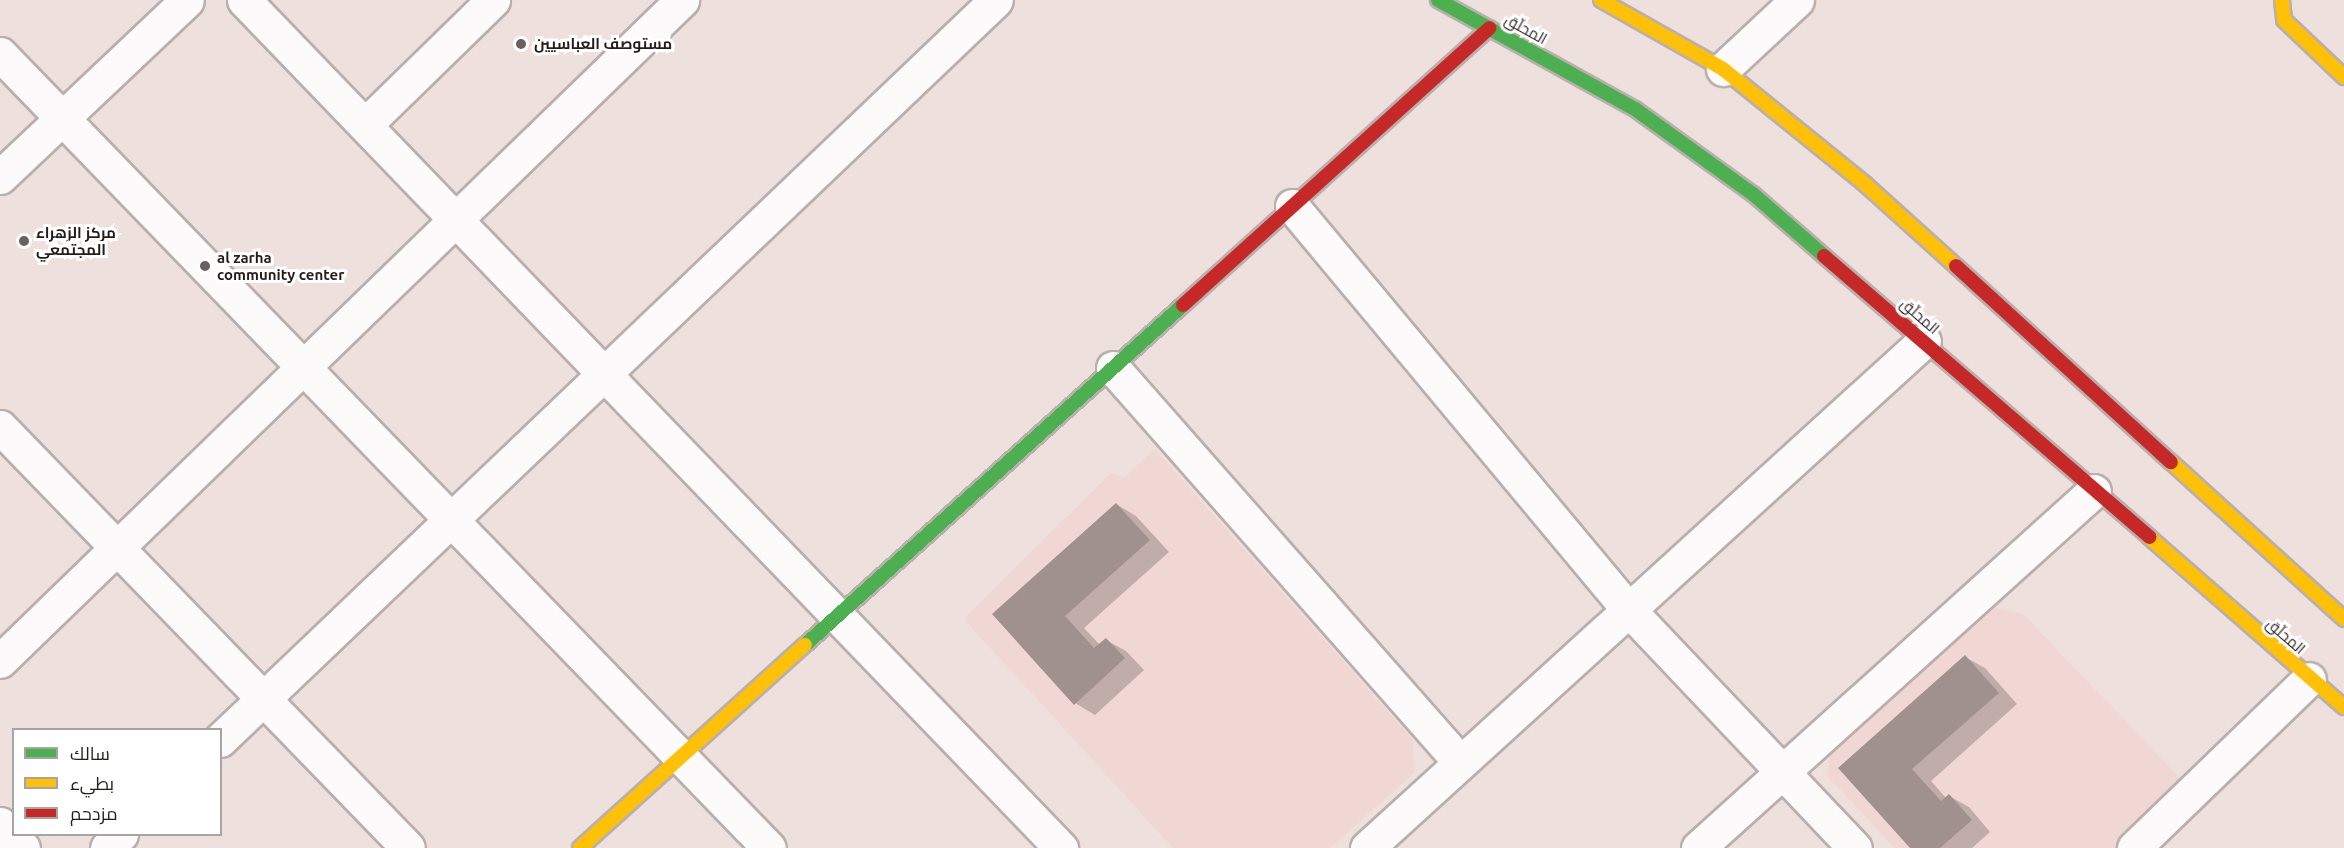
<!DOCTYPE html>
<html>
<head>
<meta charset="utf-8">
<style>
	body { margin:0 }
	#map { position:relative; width:2344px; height:848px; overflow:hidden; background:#ede0dd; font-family:Ubuntu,Cairo,sans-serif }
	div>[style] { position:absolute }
	.built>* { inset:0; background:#f0d7d3 }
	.shadow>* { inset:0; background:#0003 }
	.building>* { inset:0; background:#a1918e }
	.roads { filter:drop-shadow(2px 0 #b9afad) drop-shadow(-2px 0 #b9afad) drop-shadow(0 2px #b9afad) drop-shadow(0 -2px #b9afad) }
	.street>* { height:33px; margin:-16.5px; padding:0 16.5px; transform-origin:16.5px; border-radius:16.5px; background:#fcfafa }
	.fast>* { height:14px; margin:-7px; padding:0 7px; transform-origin:7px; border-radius:7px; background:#4caf50 }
	.slow>* { height:14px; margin:-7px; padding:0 7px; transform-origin:7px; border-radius:7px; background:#ffc107 }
	.jam>* { height:14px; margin:-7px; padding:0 7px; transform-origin:7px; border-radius:7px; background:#c62828 }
	.dots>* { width:16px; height:16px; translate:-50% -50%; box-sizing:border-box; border:3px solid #fff; border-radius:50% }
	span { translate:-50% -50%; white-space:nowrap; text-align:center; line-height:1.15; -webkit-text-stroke:6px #fff; paint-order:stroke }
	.street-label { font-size:15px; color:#241b1a }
	.poi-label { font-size:15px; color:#241b1a; font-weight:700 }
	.left { translate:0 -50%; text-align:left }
	.legend { position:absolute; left:12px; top:728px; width:210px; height:108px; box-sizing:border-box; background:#fff; border:2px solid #a7a4a3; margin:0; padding:8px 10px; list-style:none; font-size:18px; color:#241b1a }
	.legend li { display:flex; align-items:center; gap:12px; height:30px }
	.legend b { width:30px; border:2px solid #a7a4a3 }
</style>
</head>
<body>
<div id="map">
	<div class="built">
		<div style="clip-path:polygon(1155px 449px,1413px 740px,1414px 773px,1330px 848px,1173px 848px,964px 619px,1111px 473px,1124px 478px)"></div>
		<div style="clip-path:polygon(1988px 606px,2023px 614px,2186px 784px,2117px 848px,1895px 848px,1827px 776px,1830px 756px)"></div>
	</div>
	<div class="shadow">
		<div style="clip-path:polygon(1116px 504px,1136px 516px,1169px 552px,1084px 628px,1100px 645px,1106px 640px,1126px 651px,1144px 670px,1095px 715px,1075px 703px,994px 614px)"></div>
		<div style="clip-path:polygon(1965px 657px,1985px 668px,2017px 704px,1931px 781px,1946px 798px,1949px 796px,1969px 807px,1990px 832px,1972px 848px,1912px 848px,1840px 768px)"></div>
	</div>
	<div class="building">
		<div style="clip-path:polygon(1116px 503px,1150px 540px,1065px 616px,1094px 648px,1106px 638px,1125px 658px,1074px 705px,992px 614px)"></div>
		<div style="clip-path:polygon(1965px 655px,1999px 693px,1912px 769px,1941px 801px,1949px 794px,1972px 820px,1940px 848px,1910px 848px,1838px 768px)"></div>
	</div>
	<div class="roads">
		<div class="street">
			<div style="left:244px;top:0;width:1178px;rotate:46.07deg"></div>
			<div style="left:0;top:54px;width:1105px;rotate:45.92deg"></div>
			<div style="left:1723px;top:69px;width:101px;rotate:-43deg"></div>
			<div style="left:365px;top:125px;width:179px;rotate:-44.3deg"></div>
			<div style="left:0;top:177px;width:257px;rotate:-43.4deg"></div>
			<div style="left:1292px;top:206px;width:523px;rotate:50.19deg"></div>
			<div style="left:1627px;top:608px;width:331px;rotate:46.5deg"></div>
			<div style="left:1113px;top:368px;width:525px;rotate:48.63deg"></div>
			<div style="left:0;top:427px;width:586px;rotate:45.9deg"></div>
			<div style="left:0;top:661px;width:950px;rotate:-44.1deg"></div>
			<div style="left:220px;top:740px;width:1072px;rotate:-43.64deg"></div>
			<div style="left:0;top:824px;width:33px;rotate:46deg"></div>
			<div style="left:107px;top:848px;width:20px;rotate:-45deg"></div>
			<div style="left:1367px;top:848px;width:753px;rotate:-42.31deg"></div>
			<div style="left:1698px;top:848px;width:533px;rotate:-42.04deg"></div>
			<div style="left:2134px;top:848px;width:243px;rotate:-44deg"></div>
		</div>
		<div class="fast">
			<div style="left:1438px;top:0;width:225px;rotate:29deg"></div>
			<div style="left:1635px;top:109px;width:145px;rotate:35.8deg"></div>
			<div style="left:1753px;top:194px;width:94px;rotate:41.1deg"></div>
			<div style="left:805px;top:645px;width:508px;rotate:-41.97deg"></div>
		</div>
		<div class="slow">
			<div style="left:1601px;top:0;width:140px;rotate:29.5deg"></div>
			<div style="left:1723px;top:69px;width:184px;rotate:39deg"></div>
			<div style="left:1866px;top:185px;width:121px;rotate:42deg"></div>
			<div style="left:2282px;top:0;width:20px;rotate:84deg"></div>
			<div style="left:2284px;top:20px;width:83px;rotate:43.5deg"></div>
			<div style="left:2171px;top:462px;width:234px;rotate:42.2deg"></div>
			<div style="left:2149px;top:537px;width:259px;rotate:41.1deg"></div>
			<div style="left:580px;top:848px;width:303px;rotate:-42.1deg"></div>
		</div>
		<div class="jam">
			<div style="left:1824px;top:256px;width:430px;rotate:40.8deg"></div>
			<div style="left:1956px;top:266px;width:291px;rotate:42.4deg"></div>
			<div style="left:1183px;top:305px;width:413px;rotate:-42.1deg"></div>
		</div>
	</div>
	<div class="dots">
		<div style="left:521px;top:44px;background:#6a605e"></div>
		<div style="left:24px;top:241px;background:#6a605e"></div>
		<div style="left:205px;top:266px;background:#6a605e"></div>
	</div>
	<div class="street-label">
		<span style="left:1526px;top:29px;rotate:29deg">المحلّق</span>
		<span style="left:1920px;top:316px;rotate:41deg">المحلّق</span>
		<span style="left:2286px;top:636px;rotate:41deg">المحلّق</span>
	</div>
	<div class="poi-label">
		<span class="left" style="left:534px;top:44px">مستوصف العباسيين</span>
		<span class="left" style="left:36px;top:241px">مركز الزهراء<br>المجتمعي</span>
		<span class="left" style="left:217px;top:266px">al zarha<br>community center</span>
	</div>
	<ul class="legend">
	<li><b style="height:8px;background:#4caf50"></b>سالك</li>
	<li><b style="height:8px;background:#ffc107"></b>بطيء</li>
	<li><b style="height:8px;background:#c62828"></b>مزدحم</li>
	</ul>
</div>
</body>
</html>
